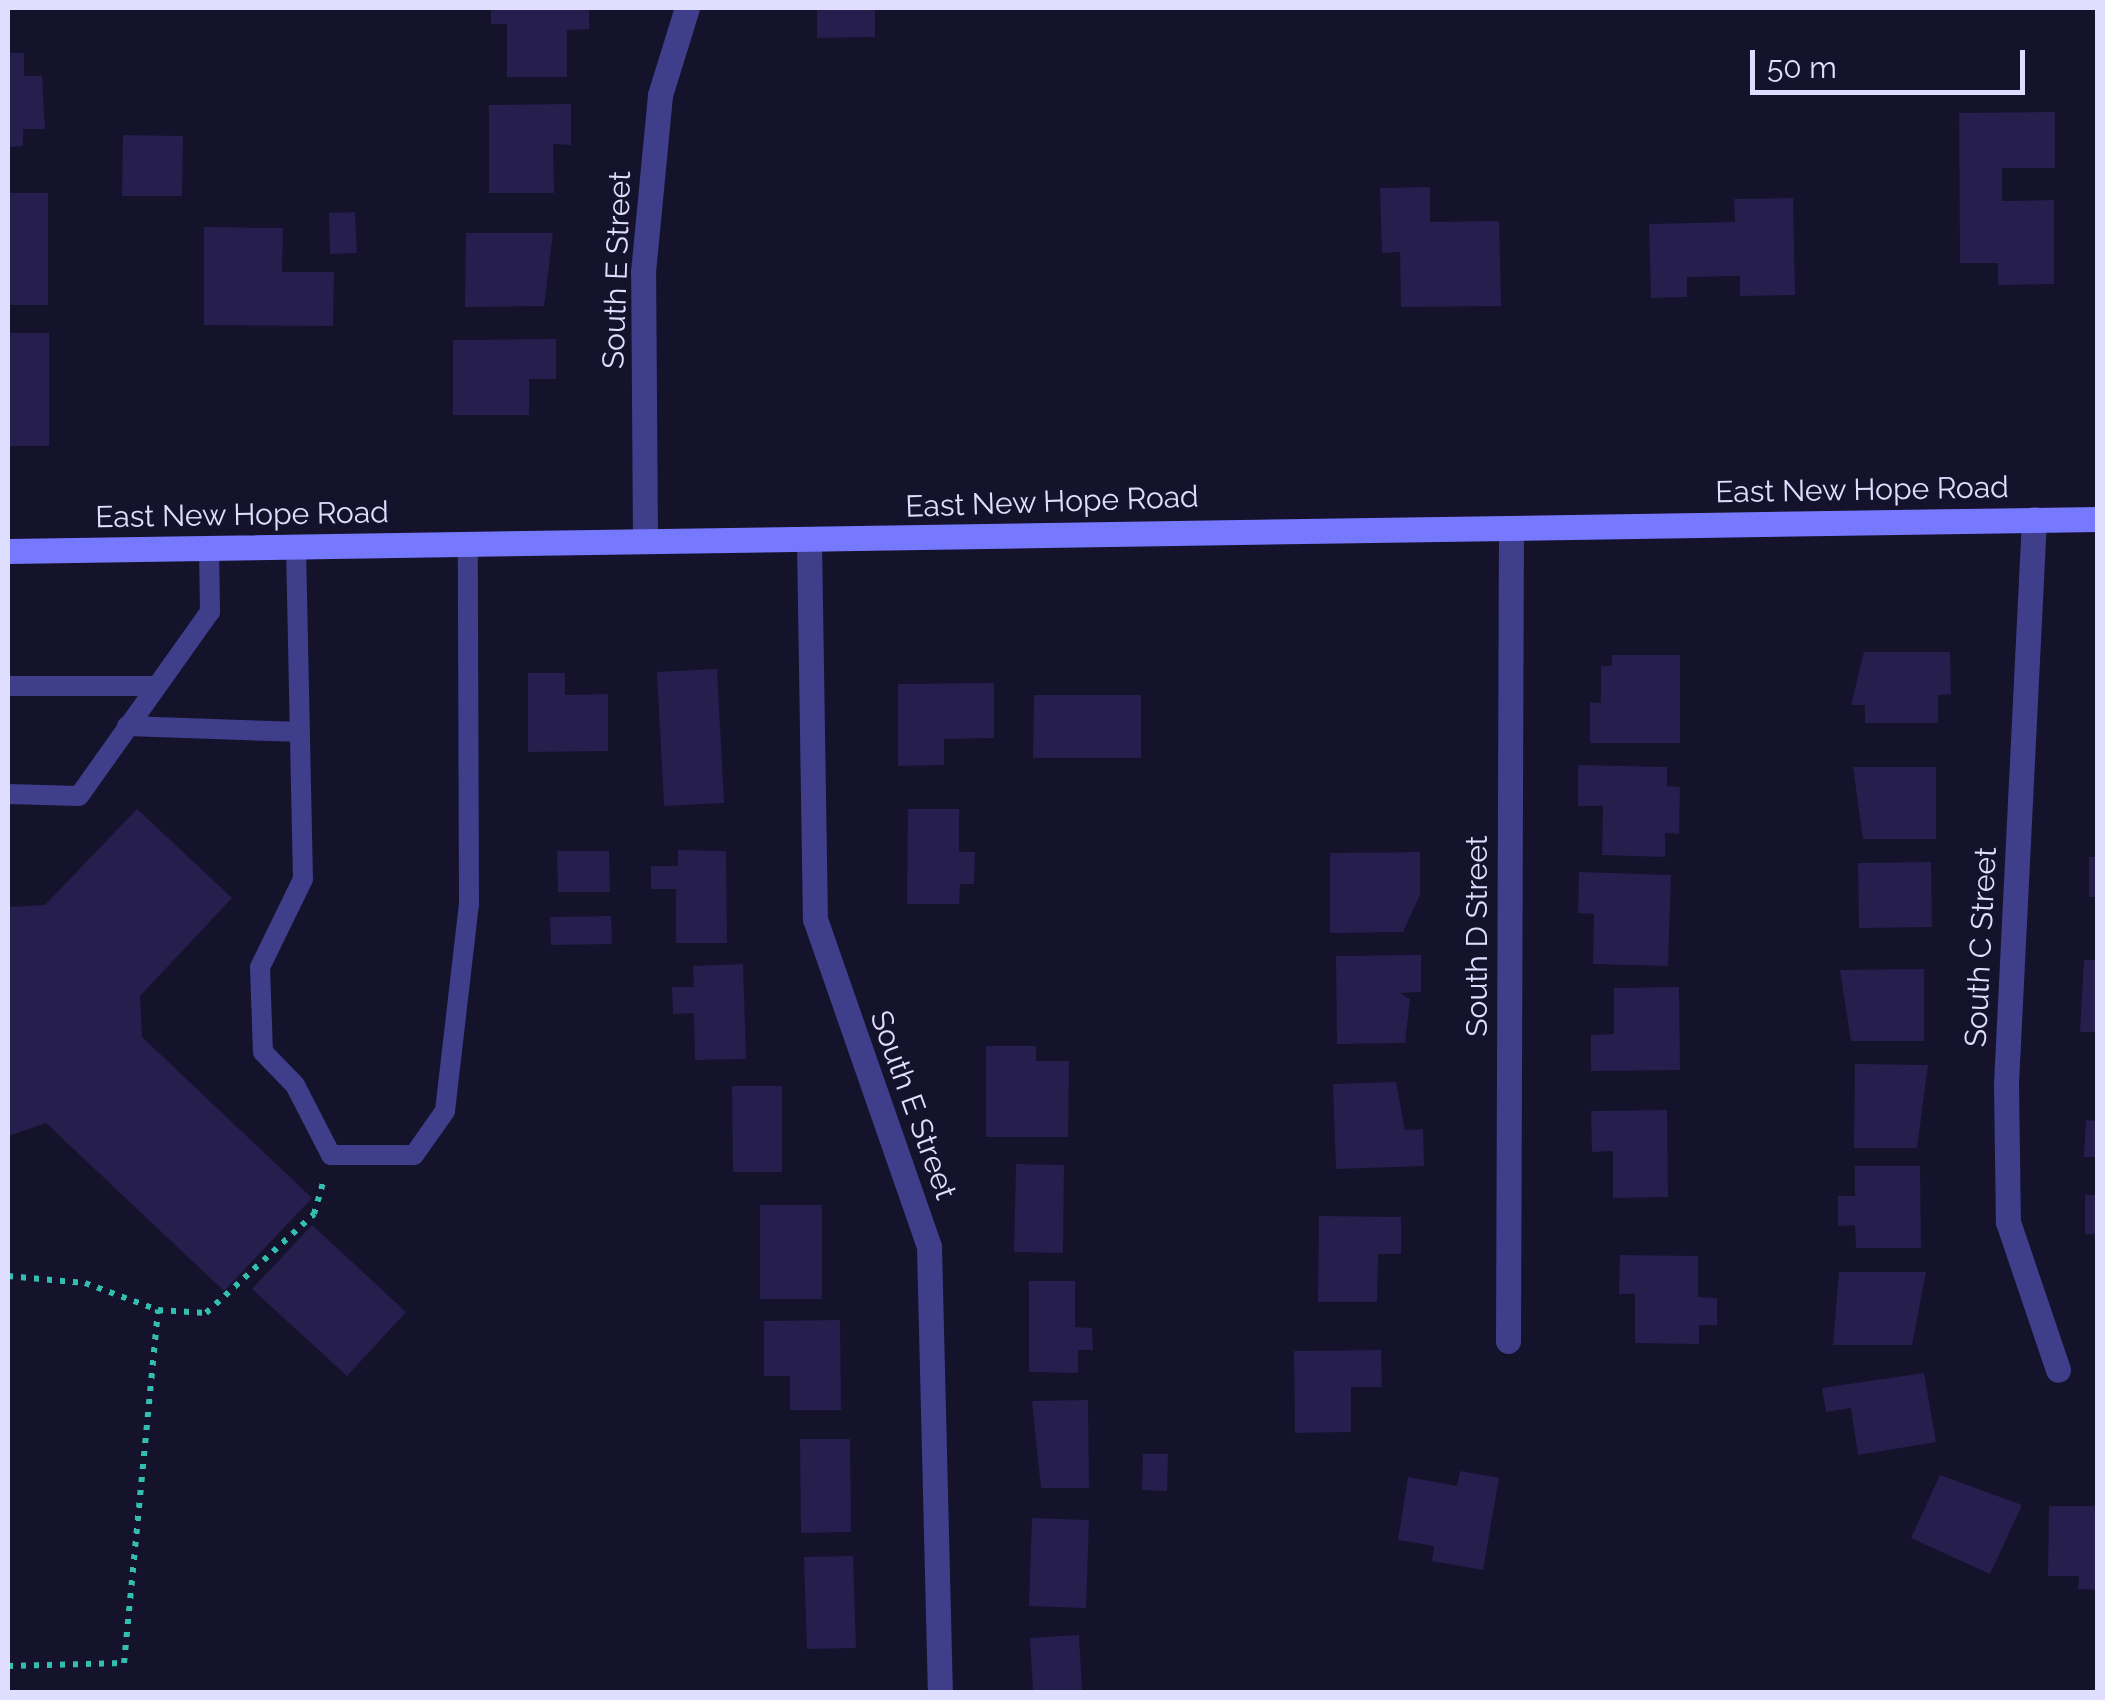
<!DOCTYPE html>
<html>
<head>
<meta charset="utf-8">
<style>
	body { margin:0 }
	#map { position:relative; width:2105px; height:1700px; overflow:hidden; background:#15122c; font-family:Raleway,sans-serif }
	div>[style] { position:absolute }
	.building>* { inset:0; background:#261e4d }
	.path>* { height:6px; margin-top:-3px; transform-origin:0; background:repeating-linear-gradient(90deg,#32beb0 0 5px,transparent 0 13px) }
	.lane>* { height:20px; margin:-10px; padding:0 10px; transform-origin:10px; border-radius:10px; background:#3e3e8b }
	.street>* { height:25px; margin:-12.5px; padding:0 12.5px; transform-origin:12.5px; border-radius:12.5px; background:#3e3e8b }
	.secondary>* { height:25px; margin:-12.5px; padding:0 12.5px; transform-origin:12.5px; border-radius:12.5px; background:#7678fe }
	span { translate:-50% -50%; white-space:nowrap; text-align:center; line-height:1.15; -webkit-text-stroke:8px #15122c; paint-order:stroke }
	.street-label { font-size:30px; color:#e0deff }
	.frame { position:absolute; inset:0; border:10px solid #e0deff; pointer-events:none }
	.scale { position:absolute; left:1750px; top:50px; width:275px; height:45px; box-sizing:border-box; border:5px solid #e0deff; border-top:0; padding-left:12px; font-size:30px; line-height:35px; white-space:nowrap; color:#e0deff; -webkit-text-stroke:8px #15122c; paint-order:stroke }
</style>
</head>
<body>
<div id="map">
	<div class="building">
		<div style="clip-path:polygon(491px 8px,589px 8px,589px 29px,567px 30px,567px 77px,507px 77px,507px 24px,491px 24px)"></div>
		<div style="clip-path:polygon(817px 8px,875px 8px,875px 37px,817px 38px)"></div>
		<div style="clip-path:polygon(8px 53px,24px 53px,24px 76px,42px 76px,45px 129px,23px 129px,23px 146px,8px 147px)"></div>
		<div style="clip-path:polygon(571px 104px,571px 145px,553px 144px,554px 193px,489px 193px,489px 105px)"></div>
		<div style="clip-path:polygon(2055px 112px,2055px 168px,2002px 168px,2002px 201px,2054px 200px,2054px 284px,1998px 285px,1998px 263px,1960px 263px,1959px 113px)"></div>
		<div style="clip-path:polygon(123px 135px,183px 136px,182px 196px,122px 196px)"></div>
		<div style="clip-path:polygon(1430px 187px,1430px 222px,1499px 221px,1501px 306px,1401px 307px,1400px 252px,1382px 253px,1380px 188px)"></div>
		<div style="clip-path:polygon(8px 193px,48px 193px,48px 305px,8px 305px)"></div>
		<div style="clip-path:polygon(1793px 198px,1795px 295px,1740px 296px,1740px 276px,1687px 277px,1687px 297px,1651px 298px,1649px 224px,1735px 222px,1734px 199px)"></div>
		<div style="clip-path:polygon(355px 212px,357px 253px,330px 254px,329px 213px)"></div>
		<div style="clip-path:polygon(204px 227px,283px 228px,282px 272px,334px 272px,333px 326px,204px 325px)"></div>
		<div style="clip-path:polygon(466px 233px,553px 233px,544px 306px,465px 307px)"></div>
		<div style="clip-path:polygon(8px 333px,49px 333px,49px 446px,8px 446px)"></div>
		<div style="clip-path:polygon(556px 339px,556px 379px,529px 379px,529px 415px,453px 415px,453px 340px)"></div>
		<div style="clip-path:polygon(1864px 652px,1950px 652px,1951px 694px,1938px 695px,1938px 723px,1865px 723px,1865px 705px,1851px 705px)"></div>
		<div style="clip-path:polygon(1612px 655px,1680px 655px,1680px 743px,1590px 743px,1590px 702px,1601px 703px,1601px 666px,1612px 666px)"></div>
		<div style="clip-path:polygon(717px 669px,724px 803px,664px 806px,657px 672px)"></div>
		<div style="clip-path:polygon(528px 673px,565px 673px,565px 695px,608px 694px,608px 751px,528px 752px)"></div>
		<div style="clip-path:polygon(994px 683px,994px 738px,944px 739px,944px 765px,898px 766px,898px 684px)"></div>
		<div style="clip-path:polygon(1034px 695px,1141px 695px,1141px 758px,1033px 758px)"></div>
		<div style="clip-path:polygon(1578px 765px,1667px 767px,1667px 786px,1680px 787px,1679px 834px,1665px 833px,1665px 857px,1602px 855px,1603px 806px,1578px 806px)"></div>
		<div style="clip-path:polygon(1853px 767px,1936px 767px,1936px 839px,1863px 839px)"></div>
		<div style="clip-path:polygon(137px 809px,232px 898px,140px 996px,142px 1037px,312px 1198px,224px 1291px,46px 1123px,8px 1136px,8px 907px,45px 905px)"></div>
		<div style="clip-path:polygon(908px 809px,959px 809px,959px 852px,975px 852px,974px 884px,960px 884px,959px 904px,907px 904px)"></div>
		<div style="clip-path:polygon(678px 850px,726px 851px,727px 943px,676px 943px,676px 889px,651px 889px,651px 866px,678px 866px)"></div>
		<div style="clip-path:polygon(557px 851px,609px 851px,610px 892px,558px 892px)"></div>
		<div style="clip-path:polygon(1420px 852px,1420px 895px,1403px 932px,1330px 933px,1330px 853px)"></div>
		<div style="clip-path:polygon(2089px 857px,2098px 857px,2098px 897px,2089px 897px)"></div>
		<div style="clip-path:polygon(1931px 862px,1932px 927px,1859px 928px,1858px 863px)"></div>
		<div style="clip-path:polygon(1579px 872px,1671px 875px,1668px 966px,1593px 964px,1594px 914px,1578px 913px)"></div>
		<div style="clip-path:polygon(611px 916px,612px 944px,551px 945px,550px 917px)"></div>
		<div style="clip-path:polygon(1421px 955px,1421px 992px,1400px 993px,1410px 999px,1405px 1043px,1337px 1044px,1336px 956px)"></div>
		<div style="clip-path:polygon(2084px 960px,2098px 960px,2098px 1032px,2080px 1032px)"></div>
		<div style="clip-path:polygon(743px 964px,746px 1059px,695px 1060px,694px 1013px,673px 1014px,672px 987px,694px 987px,693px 966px)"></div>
		<div style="clip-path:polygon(1924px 969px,1924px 1041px,1851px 1041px,1840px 970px)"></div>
		<div style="clip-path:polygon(1679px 987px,1680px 1070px,1591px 1071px,1591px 1035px,1614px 1034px,1614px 988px)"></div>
		<div style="clip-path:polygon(986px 1046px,1036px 1046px,1036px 1061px,1069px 1061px,1068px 1137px,986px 1137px)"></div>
		<div style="clip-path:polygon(1855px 1064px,1928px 1065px,1917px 1148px,1854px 1148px)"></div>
		<div style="clip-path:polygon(1396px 1082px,1405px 1130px,1423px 1129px,1424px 1166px,1336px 1169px,1333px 1084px)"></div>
		<div style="clip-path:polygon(732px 1086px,782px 1086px,782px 1172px,733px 1172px)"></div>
		<div style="clip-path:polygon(1667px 1110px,1668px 1197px,1613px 1198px,1613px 1151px,1592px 1152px,1591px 1111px)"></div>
		<div style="clip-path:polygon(2086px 1120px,2098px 1121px,2098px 1157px,2084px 1157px)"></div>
		<div style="clip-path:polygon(1016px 1164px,1064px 1165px,1063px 1253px,1014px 1252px)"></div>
		<div style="clip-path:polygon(1855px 1166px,1920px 1166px,1921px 1248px,1856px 1248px,1855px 1225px,1838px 1226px,1838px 1196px,1855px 1196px)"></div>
		<div style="clip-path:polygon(2085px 1195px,2098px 1195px,2098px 1234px,2085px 1234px)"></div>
		<div style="clip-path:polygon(760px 1205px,822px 1205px,822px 1299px,760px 1299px)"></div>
		<div style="clip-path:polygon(1319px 1216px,1401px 1217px,1401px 1254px,1378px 1254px,1377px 1302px,1318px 1302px)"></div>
		<div style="clip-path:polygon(312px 1225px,406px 1312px,347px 1376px,252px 1289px)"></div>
		<div style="clip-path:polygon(1620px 1255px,1698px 1256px,1698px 1297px,1717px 1298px,1717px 1325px,1699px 1325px,1699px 1344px,1635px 1343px,1635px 1294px,1619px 1294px)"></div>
		<div style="clip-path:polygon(1839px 1272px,1926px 1272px,1912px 1345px,1833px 1345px)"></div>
		<div style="clip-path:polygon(1029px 1281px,1075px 1281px,1075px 1327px,1092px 1328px,1093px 1350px,1078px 1350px,1078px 1373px,1029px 1372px)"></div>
		<div style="clip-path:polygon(840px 1320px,841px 1410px,790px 1410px,790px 1376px,764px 1376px,764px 1321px)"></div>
		<div style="clip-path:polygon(1381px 1350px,1382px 1387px,1351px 1387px,1351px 1432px,1295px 1433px,1294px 1351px)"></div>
		<div style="clip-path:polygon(1924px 1373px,1936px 1442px,1858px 1455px,1851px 1408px,1826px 1412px,1822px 1388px)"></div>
		<div style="clip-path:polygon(1088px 1400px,1089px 1488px,1041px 1488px,1032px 1401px)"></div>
		<div style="clip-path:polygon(800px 1439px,850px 1439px,851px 1532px,801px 1533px)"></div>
		<div style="clip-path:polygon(1143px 1454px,1168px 1454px,1167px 1491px,1142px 1490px)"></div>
		<div style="clip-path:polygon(1460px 1471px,1499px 1478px,1483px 1570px,1432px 1561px,1434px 1546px,1398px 1540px,1408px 1477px,1457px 1486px)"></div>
		<div style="clip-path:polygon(1940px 1475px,2022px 1505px,1990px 1574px,1911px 1538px)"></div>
		<div style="clip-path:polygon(2049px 1506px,2098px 1506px,2098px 1590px,2078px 1589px,2079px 1576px,2048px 1576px)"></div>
		<div style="clip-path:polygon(1032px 1518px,1089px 1520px,1086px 1608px,1029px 1606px)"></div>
		<div style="clip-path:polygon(853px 1556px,856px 1648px,807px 1649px,804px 1557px)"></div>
		<div style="clip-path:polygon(1079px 1635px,1082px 1692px,1033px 1692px,1030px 1638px)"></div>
	</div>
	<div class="path">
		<div style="left:8px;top:1276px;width:77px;rotate:5.2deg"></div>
		<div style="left:85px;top:1283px;width:78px;rotate:20.3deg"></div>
		<div style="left:158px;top:1310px;width:48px;rotate:3.6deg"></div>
		<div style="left:206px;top:1313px;width:147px;rotate:-42.5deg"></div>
		<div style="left:314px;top:1214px;width:35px;rotate:-74deg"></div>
		<div style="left:8px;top:1666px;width:116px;rotate:-1.5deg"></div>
		<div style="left:124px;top:1663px;width:355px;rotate:-84.5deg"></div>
	</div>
	<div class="lane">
		<div style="left:296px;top:547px;width:332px;rotate:88.8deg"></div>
		<div style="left:303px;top:879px;width:98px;rotate:116deg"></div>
		<div style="left:260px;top:967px;width:85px;rotate:88deg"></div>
		<div style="left:263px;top:1052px;width:46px;rotate:45.9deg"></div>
		<div style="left:295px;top:1085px;width:79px;rotate:62.8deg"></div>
		<div style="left:331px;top:1155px;width:83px"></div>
		<div style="left:414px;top:1155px;width:54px;rotate:-54.8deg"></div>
		<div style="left:445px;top:1111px;width:207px;rotate:-83.4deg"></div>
		<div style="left:469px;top:905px;width:361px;rotate:-90.2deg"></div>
		<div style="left:8px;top:686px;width:148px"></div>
		<div style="left:127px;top:726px;width:168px;rotate:2deg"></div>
		<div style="left:8px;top:794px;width:71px;rotate:1.6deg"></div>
		<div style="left:79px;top:796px;width:226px;rotate:-54.6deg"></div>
		<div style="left:210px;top:612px;width:64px;rotate:-90.9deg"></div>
	</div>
	<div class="street">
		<div style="left:2034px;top:519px;width:566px;rotate:92.84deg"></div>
		<div style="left:2006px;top:1084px;width:138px;rotate:89.2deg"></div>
		<div style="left:2008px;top:1222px;width:156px;rotate:71.3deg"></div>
		<div style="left:645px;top:541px;width:269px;rotate:-90.4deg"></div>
		<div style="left:643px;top:272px;width:178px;rotate:-84.5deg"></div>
		<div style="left:660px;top:95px;width:91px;rotate:-72.8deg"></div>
		<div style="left:809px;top:541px;width:378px;rotate:89.1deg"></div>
		<div style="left:815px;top:919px;width:347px;rotate:70.8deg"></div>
		<div style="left:929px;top:1247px;width:445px;rotate:88.6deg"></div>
		<div style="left:1508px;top:1341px;width:810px;rotate:-89.79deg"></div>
	</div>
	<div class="secondary">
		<div style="left:8px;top:551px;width:2090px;rotate:-0.88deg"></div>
	</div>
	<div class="street-label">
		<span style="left:617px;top:270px;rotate:-88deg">South E Street</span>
		<span style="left:1862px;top:490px;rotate:-1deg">East New Hope Road</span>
		<span style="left:1052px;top:502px;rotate:-2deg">East New Hope Road</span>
		<span style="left:242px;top:515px;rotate:-1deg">East New Hope Road</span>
		<span style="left:1477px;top:936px;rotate:-90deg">South D Street</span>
		<span style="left:1981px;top:947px;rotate:-87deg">South C Street</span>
		<span style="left:913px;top:1105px;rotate:70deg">South E Street</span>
	</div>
	<div class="frame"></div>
	<div class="scale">50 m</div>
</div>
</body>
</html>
